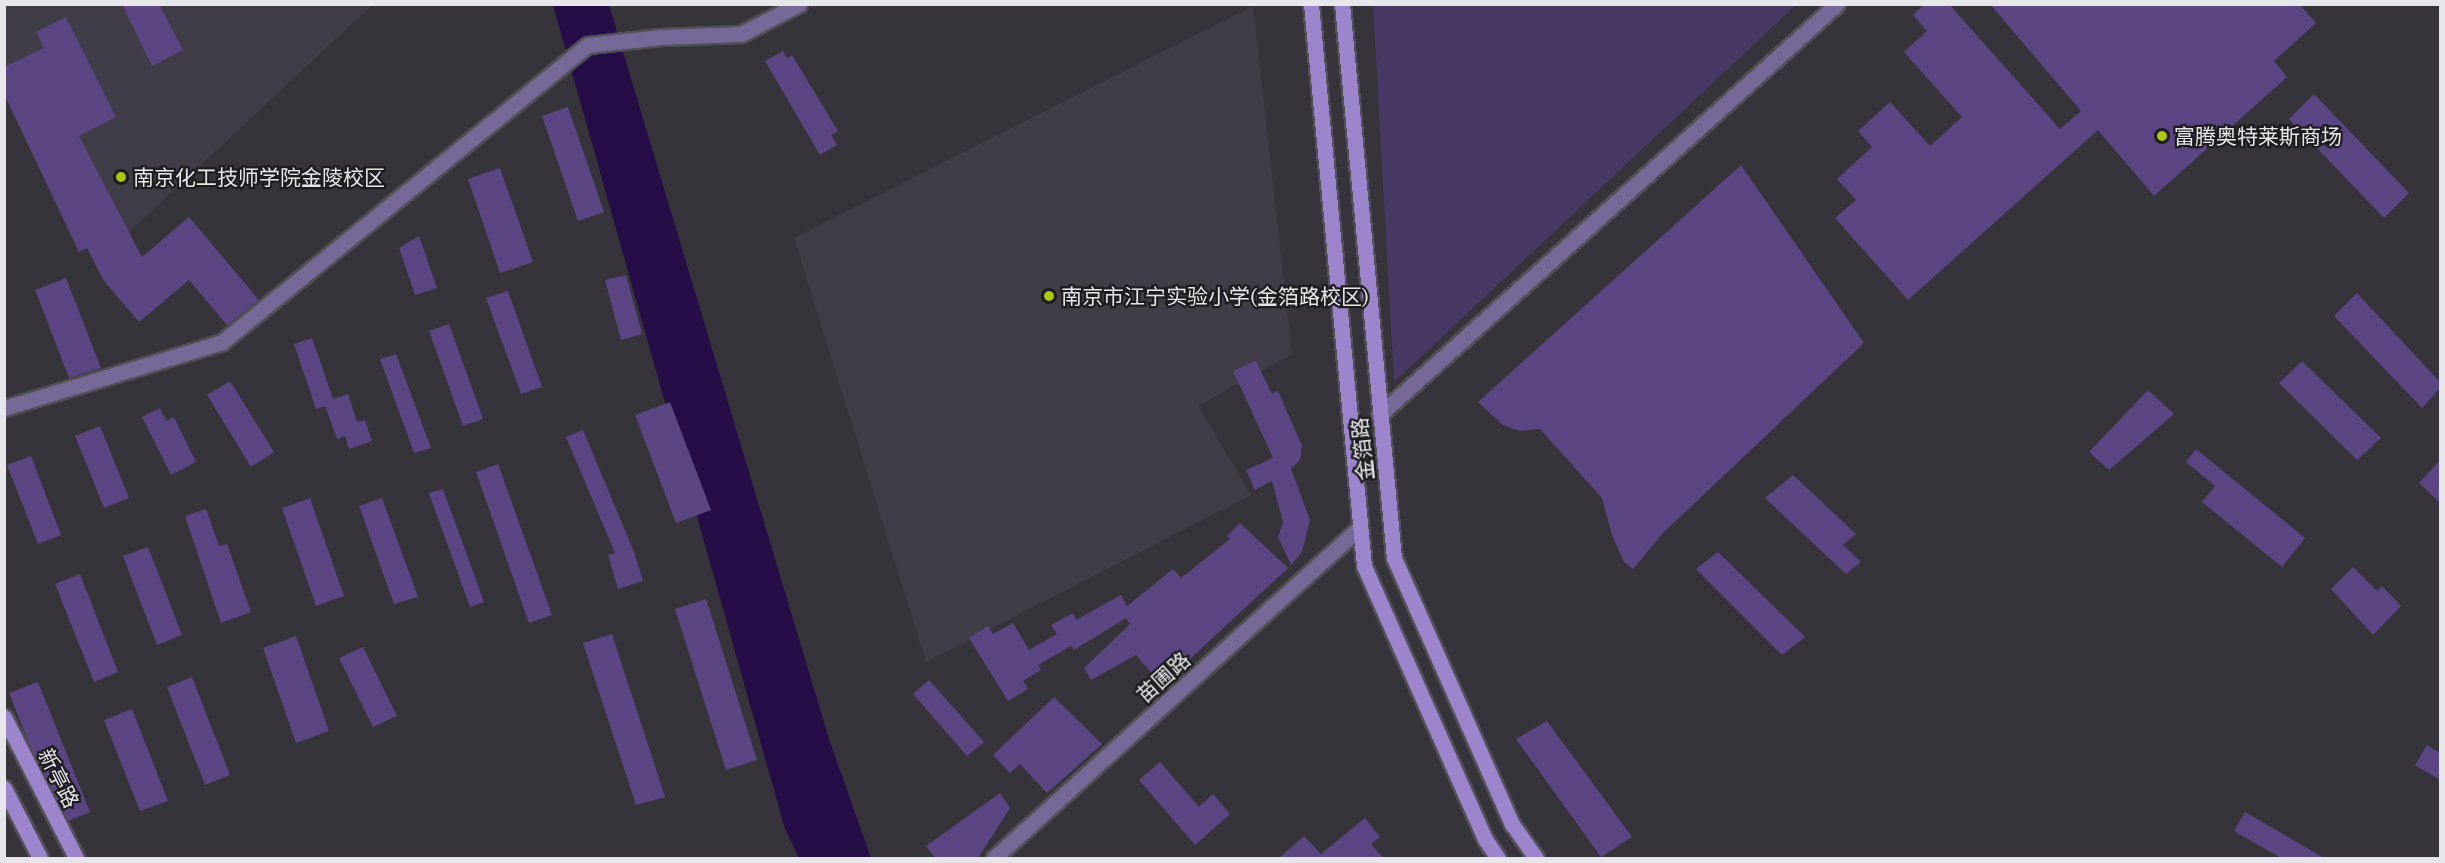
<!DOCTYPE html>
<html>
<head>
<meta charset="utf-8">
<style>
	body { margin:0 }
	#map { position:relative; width:2445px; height:863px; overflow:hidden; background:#36343a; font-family:"IBM Plex Serif","Noto Sans SC",serif }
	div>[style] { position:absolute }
	.built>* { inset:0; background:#403d48 }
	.green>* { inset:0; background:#473864 }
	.water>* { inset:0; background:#270d47 }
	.building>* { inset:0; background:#5b4583 }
	.roads { filter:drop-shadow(2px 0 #525056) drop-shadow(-2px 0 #525056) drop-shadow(0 2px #525056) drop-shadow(0 -2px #525056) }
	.minor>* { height:15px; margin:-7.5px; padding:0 7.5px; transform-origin:7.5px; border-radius:7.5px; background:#776997 }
	.tertiary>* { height:15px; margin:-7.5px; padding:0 7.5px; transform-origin:7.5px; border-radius:7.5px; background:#776997 }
	.secondary>* { height:15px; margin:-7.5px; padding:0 7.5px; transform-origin:7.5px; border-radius:7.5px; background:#9d85ce }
	.dots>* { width:16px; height:16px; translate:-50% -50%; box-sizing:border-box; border:3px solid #1d1c1f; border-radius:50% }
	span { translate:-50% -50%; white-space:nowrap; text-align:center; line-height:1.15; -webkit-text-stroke:4.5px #1d1c1f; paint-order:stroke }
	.poi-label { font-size:21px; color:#e7e6ea }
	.left { translate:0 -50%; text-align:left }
	.street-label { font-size:21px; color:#e7e6ea }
	.frame { position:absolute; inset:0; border:6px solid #e7e6ea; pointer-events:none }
</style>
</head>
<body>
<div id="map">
	<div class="built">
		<div style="clip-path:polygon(4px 5px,372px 5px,101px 258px,5px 96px)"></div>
		<div style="clip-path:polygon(1253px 6px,1292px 354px,1198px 406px,1251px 495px,926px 662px,794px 238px)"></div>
	</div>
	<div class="green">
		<div style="clip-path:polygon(1373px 4px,1796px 4px,1796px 5px,1394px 382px)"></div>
	</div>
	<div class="water">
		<div style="clip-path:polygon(553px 5px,609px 5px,829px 739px,871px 858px,799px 858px,785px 829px)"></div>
	</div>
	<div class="building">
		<div style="clip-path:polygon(122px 4px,159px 4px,183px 50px,152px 66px)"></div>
		<div style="clip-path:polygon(1925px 4px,1949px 4px,2060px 129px,2081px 111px,1990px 4px,2299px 4px,2316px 23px,2274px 61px,2287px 77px,2154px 196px,2098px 130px,1908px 300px,1835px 218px,1856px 200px,1837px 179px,1872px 147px,1858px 131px,1890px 102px,1930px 146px,1962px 117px,1904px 52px,1927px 31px,1913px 15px)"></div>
		<div style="clip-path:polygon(66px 17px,116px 117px,79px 136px,142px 257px,189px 217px,259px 300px,227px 325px,189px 280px,139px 322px,104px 281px,87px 248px,79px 252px,4px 94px,4px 67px,44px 48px,36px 32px)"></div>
		<div style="clip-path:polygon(783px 51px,787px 58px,792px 55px,838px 131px,831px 135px,837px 145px,820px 155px,765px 61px)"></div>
		<div style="clip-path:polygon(2314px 94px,2409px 193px,2384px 218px,2289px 119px)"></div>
		<div style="clip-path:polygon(568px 107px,604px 212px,578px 221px,542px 116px)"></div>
		<div style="clip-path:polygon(1741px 165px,1864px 343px,1663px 533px,1633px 569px,1624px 562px,1612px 535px,1602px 498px,1540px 429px,1520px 431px,1503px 425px,1478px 402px)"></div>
		<div style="clip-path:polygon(500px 168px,533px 262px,500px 273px,468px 179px)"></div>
		<div style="clip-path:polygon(419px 236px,437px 288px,415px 295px,399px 248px)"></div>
		<div style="clip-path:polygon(626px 275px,642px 334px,621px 340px,605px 280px)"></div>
		<div style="clip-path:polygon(66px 278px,101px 368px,69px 378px,35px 290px)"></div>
		<div style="clip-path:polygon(508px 291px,542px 387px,521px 394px,486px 298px)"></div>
		<div style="clip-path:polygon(2357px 293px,2440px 382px,2440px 388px,2422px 408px,2334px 316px)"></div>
		<div style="clip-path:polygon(449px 324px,483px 419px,463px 426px,429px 331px)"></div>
		<div style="clip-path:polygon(312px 338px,333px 399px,348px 394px,357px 422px,365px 420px,372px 441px,349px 449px,345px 436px,337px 439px,325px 406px,316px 409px,294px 344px)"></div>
		<div style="clip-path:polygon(396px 354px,431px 448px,414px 453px,380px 359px)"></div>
		<div style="clip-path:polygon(1256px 361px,1272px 394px,1278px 391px,1302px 446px,1300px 460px,1291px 469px,1310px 520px,1302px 552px,1291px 565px,1278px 537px,1283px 522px,1272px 481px,1255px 490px,1246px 470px,1273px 458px,1233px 371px)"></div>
		<div style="clip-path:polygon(2302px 361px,2381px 438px,2357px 460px,2279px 383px)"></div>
		<div style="clip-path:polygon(230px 381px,274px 452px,251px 467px,207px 395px)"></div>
		<div style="clip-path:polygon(2148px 390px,2174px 414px,2109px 470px,2089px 452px)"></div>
		<div style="clip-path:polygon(670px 402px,711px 510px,676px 523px,635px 415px)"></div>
		<div style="clip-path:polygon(160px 408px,166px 421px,174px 417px,196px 462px,171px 475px,142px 417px)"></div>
		<div style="clip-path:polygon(100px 426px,129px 498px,104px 508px,75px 436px)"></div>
		<div style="clip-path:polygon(583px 430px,634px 552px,643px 581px,618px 589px,608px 555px,615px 553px,566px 437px)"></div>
		<div style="clip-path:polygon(2196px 449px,2305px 538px,2282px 567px,2202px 502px,2215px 486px,2186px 462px)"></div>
		<div style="clip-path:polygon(31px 456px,61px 535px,38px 544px,7px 465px)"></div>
		<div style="clip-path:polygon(2440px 460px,2440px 503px,2419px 483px)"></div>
		<div style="clip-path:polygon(498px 464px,552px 615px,529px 623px,476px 472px)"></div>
		<div style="clip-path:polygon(1793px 475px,1856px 534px,1843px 545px,1861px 562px,1846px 574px,1765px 498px)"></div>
		<div style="clip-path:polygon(443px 489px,484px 602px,470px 607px,429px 493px)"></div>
		<div style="clip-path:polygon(310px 498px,344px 596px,316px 606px,282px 508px)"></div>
		<div style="clip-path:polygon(382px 498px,418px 597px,394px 604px,359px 506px)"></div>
		<div style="clip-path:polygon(206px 509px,219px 546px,227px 544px,251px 612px,221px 623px,185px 516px)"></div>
		<div style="clip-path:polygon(1240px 523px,1288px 568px,1162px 685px,1136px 655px,1091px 680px,1084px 668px,1130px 624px,1126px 618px,1074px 650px,1071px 646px,1038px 665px,1041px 670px,1023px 681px,1028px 689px,1008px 701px,969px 638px,988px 626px,993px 634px,1013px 623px,1029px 650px,1057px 634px,1051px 625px,1073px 613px,1076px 620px,1121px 595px,1127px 606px,1173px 569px,1181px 578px,1230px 539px,1227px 536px)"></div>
		<div style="clip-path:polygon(148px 547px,182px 635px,157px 645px,123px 556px)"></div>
		<div style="clip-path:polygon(1718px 552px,1805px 637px,1782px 655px,1696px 569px)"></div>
		<div style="clip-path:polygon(2353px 567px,2377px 591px,2382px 586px,2401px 606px,2373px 635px,2331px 589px)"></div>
		<div style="clip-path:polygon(80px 574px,118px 672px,94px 682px,55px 584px)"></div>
		<div style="clip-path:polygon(706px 599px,757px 760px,726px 770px,675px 609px)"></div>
		<div style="clip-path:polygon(612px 634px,665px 797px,636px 805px,583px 643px)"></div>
		<div style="clip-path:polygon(296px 636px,329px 731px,296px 743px,263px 648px)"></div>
		<div style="clip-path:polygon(363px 647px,397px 716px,373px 727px,339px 658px)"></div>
		<div style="clip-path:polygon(192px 677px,230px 775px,205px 785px,167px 687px)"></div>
		<div style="clip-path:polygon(929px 680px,984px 742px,967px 756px,913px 694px)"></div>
		<div style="clip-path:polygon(38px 682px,90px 812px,68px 821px,32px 751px,9px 693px)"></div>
		<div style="clip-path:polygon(1054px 697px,1102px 744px,1047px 793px,1020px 764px,1010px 773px,993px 755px)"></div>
		<div style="clip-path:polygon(132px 709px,168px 801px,140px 811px,104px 720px)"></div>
		<div style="clip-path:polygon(1547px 721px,1632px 837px,1601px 857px,1516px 739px)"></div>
		<div style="clip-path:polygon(2427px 745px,2440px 753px,2440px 780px,2415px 765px)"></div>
		<div style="clip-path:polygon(1160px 762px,1199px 807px,1213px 794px,1230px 814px,1195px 845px,1139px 780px)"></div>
		<div style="clip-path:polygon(1000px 793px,1010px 808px,978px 858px,935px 858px,926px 846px)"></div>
		<div style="clip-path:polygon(2245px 812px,2324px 858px,2281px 858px,2234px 831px)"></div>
		<div style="clip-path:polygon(1365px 818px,1380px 837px,1371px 844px,1383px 858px,1279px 858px,1304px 836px,1321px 854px)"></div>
	</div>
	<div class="roads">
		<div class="minor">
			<div style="left:4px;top:408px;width:228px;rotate:-16.8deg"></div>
			<div style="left:222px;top:342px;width:471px;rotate:-39.1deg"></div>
			<div style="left:588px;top:45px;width:73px;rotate:-6.3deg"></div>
			<div style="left:661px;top:37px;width:80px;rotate:-2.1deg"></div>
			<div style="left:741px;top:34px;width:65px;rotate:-27.3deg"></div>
		</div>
		<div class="tertiary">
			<div style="left:1379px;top:415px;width:615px;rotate:-41.9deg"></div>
			<div style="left:994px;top:858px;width:493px;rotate:-42.1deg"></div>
		</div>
		<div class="secondary">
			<div style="left:1311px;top:4px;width:564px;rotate:84.61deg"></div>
			<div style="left:1364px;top:566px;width:299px;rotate:66.1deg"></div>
			<div style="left:1485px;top:839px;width:23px;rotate:56deg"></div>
			<div style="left:1342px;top:4px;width:556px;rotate:84.64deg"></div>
			<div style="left:1394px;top:558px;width:291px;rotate:66.1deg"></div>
			<div style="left:1512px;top:824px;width:42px;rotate:54.8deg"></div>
			<div style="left:4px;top:717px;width:158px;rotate:62.9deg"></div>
			<div style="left:4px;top:788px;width:79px;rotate:62.8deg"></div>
		</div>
	</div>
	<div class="dots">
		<div style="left:2162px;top:136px;background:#adc60e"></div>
		<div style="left:121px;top:177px;background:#adc60e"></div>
		<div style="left:1049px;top:296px;background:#adc60e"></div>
	</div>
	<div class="poi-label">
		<span class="left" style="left:2174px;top:136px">富腾奥特莱斯商场</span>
		<span class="left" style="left:133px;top:177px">南京化工技师学院金陵校区</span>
		<span class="left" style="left:1061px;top:296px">南京市江宁实验小学(金箔路校区)</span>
	</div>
	<div class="street-label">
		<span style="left:1362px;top:449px;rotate:-96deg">金箔路</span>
		<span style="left:1163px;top:677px;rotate:-42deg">苗圃路</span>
		<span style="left:59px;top:778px;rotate:63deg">新亭路</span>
	</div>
	<div class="frame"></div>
</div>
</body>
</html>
